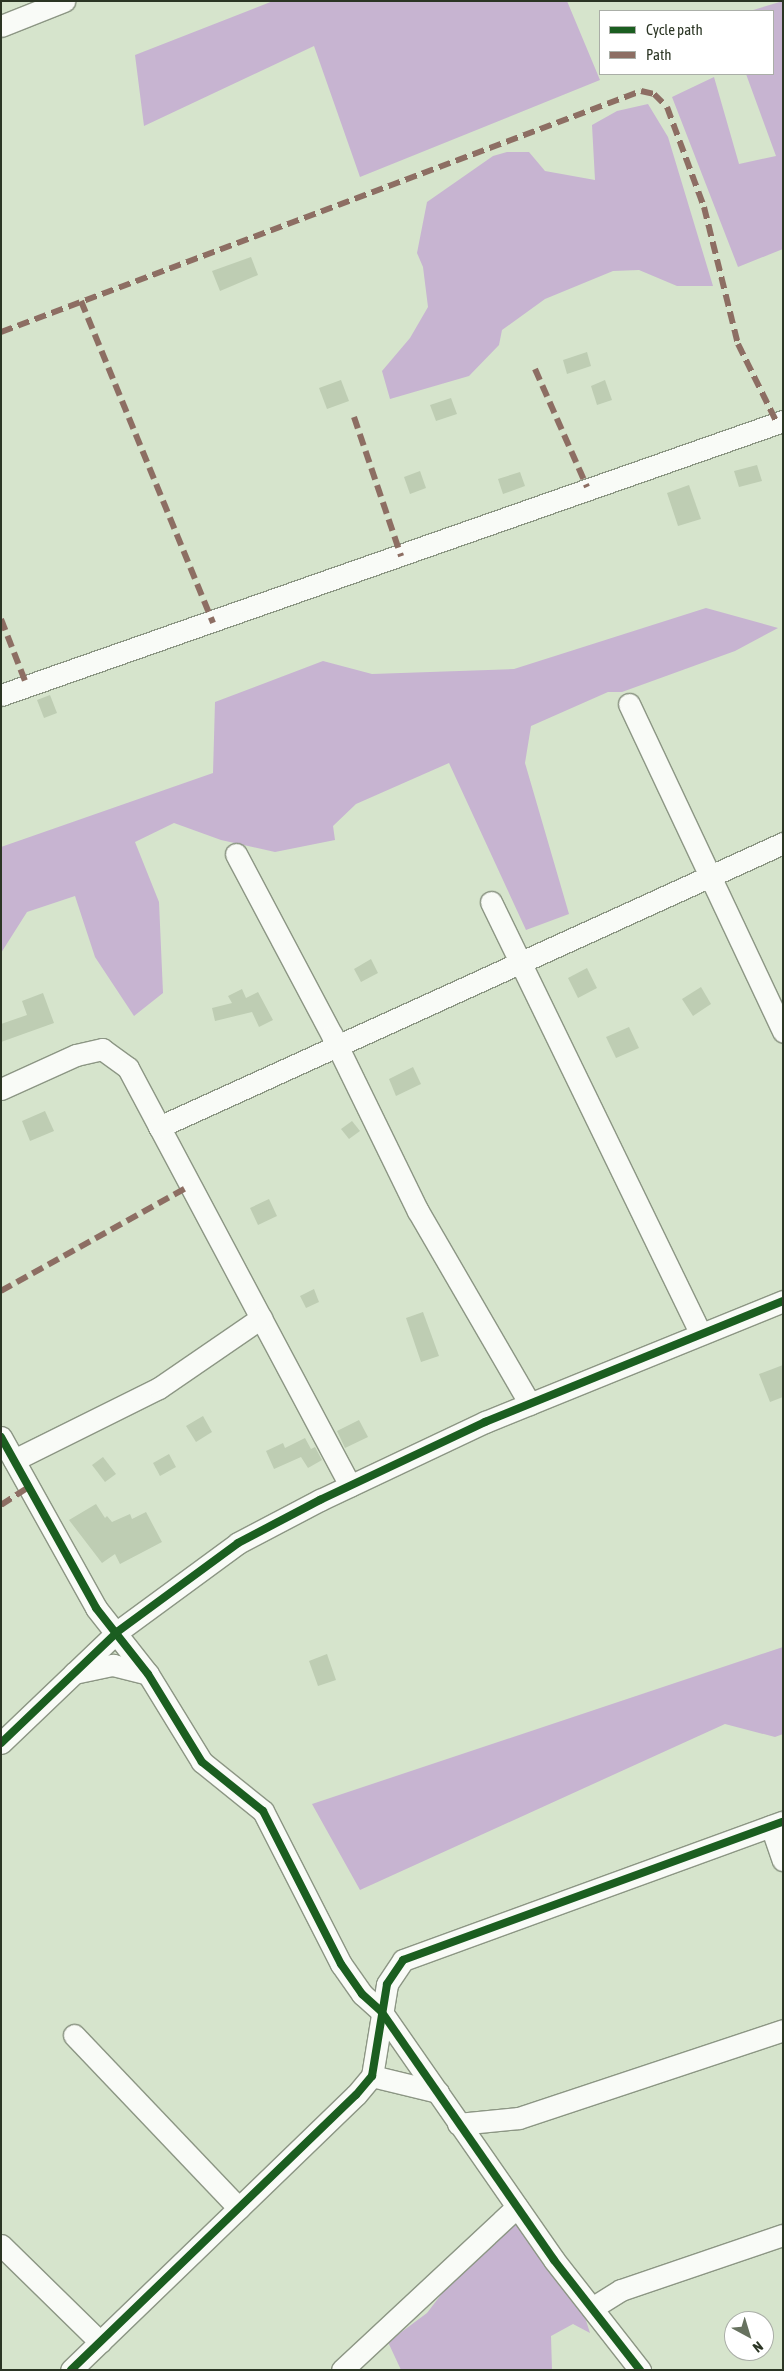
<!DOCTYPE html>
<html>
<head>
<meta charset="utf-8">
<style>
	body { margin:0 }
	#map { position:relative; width:784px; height:2371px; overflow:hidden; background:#d6e4cc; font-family:"Asap Condensed",sans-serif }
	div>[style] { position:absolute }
	.forest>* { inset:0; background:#c7b4d1 }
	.building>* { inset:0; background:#becdb3 }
	.roads { filter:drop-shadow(1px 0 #8c9684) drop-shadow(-1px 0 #8c9684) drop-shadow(0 1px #8c9684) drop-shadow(0 -1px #8c9684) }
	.minor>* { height:21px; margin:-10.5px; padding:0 10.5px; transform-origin:10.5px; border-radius:10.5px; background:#f9fbf7 }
	.quiet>* { height:6px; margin-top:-3px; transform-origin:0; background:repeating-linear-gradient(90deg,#8d6e63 0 12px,transparent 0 18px) }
	.cycleway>* { height:8px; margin:-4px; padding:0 4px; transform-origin:4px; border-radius:4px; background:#1b5e20 }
	span { translate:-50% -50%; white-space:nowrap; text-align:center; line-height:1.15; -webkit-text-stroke:5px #fff; paint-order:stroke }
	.frame { position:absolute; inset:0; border:2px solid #2b3524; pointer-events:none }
	.legend { position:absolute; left:599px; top:10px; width:175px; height:65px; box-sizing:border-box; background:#fff; border:1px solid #aaaea7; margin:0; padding:6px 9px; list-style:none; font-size:15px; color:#2b3524 }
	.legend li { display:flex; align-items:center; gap:10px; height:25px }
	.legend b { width:25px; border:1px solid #aaaea7 }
	.north { position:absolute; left:724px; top:2311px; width:50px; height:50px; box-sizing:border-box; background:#fff; border:1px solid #aaaea7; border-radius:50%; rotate:141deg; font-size:14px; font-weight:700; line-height:20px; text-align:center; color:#2b3524 }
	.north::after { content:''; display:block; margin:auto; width:18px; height:22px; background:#67725f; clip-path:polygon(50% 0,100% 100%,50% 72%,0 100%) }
</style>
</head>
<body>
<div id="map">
	<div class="forest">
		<div style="clip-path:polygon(273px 1px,567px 1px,600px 80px,360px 177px,314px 46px,144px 126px,135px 55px)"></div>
		<div style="clip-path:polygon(783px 1px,783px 249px,738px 267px,672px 97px,714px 77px,739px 164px,776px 156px,746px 74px,773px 74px,773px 11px,750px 11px)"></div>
		<div style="clip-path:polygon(648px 104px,668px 137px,713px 286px,677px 286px,639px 270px,613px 271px,545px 299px,502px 330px,499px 345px,469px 376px,390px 399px,382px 371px,410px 338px,428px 307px,423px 267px,417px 253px,427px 202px,493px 156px,507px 152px,529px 152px,545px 171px,595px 180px,592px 125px,617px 111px)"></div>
		<div style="clip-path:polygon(706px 608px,778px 628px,735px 651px,622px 692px,608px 692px,531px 726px,525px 763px,569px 914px,526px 930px,449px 763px,356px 804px,333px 826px,335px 840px,275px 852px,221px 840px,174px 823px,135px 842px,159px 902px,163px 993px,134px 1016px,95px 957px,75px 896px,27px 912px,1px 953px,1px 847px,213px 773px,215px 702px,323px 661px,372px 674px,514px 669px)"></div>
		<div style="clip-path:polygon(783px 1647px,783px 1734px,775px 1737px,725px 1724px,360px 1890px,312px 1804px)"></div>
		<div style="clip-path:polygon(517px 2221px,582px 2308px,590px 2333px,573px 2324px,551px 2336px,552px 2370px,401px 2370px,388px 2342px,427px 2313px,479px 2245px)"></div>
	</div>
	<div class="building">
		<div style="clip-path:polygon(251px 257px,258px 275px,220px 291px,212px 271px)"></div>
		<div style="clip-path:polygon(587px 352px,591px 366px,567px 374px,563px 360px)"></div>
		<div style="clip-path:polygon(341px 380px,349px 401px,327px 409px,319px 388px)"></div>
		<div style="clip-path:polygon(605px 380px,612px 400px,597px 405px,591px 386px)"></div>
		<div style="clip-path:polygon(451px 398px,457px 414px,436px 421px,430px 405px)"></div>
		<div style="clip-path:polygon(757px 465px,762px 481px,739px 487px,734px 471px)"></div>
		<div style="clip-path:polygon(420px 471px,426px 488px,410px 494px,404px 477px)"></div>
		<div style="clip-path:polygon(520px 472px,525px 486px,503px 494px,498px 479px)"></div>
		<div style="clip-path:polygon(689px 485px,701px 519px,678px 526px,667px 493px)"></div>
		<div style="clip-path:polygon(50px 695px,57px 713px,44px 718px,37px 700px)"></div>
		<div style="clip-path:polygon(371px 959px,378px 973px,361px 982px,354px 969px)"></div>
		<div style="clip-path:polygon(587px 968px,597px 988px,578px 998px,568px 978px)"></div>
		<div style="clip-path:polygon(701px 987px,711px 1004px,693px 1016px,682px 999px)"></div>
		<div style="clip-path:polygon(242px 989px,246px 998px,258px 992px,273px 1020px,259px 1027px,252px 1012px,215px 1021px,212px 1008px,232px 1003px,228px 996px)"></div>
		<div style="clip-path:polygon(43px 993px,54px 1023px,1px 1042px,1px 1024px,27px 1015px,22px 1001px)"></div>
		<div style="clip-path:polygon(629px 1027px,639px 1048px,616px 1058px,606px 1037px)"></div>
		<div style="clip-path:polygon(413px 1067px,421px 1084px,396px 1096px,389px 1079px)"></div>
		<div style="clip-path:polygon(45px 1111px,54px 1131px,30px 1141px,22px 1121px)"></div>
		<div style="clip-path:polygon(352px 1121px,360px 1131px,349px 1139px,341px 1129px)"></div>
		<div style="clip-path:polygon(269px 1199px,277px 1216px,258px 1225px,250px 1208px)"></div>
		<div style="clip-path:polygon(314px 1289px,319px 1302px,306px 1308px,300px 1296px)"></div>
		<div style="clip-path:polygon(423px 1312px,439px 1356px,421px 1362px,406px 1318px)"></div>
		<div style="clip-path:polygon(783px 1365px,783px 1397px,770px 1402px,759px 1374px)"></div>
		<div style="clip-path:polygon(203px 1416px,212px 1432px,196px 1442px,186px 1426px)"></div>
		<div style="clip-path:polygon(359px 1420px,368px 1437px,345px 1448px,337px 1431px)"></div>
		<div style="clip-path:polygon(305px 1438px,311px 1449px,315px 1447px,322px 1460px,308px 1468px,301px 1457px,274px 1469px,266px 1451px,283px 1443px,285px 1448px)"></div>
		<div style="clip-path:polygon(169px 1454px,176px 1467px,160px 1476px,153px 1463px)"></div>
		<div style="clip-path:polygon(103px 1457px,116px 1474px,105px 1482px,92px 1465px)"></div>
		<div style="clip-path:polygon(96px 1504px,105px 1518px,107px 1516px,112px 1522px,130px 1514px,132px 1519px,146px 1512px,162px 1542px,120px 1564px,115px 1554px,102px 1563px,69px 1520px)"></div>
		<div style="clip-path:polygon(327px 1654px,336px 1680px,318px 1686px,309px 1661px)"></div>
	</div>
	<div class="roads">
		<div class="minor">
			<div style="left:1px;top:26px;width:68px;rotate:-21.6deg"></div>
			<div style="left:1px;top:695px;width:829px;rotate:-19.31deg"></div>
			<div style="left:629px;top:704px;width:362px;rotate:64.8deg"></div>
			<div style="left:236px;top:854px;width:205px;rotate:62.1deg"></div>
			<div style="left:332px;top:1035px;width:196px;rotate:64deg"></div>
			<div style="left:418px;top:1211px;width:223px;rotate:59.9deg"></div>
			<div style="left:491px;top:902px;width:479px;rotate:64.1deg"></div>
			<div style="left:1px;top:1089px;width:82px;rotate:-24.4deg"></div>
			<div style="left:76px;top:1055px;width:27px;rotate:-13deg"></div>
			<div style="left:102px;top:1049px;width:32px;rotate:36deg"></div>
			<div style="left:128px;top:1068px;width:473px;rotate:62deg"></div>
			<div style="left:159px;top:1127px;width:686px;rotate:-24.47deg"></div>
			<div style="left:1px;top:1437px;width:196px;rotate:60.9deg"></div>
			<div style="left:96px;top:1608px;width:84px;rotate:51.8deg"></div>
			<div style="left:148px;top:1674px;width:103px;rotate:58.5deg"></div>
			<div style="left:202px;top:1762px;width:78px;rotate:38.8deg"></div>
			<div style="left:263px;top:1811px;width:172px;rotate:63deg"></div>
			<div style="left:341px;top:1964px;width:37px;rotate:55deg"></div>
			<div style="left:362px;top:1994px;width:25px;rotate:42deg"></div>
			<div style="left:381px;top:2011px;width:303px;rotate:55.2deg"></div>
			<div style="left:554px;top:2260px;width:140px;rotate:52deg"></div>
			<div style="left:14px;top:1460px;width:162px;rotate:-26.4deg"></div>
			<div style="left:159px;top:1388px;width:124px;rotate:-34.5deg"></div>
			<div style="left:74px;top:1673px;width:40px;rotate:-12deg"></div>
			<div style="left:113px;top:1665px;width:36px;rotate:14deg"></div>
			<div style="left:1px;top:1743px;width:161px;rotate:-43.7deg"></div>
			<div style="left:117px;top:1632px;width:150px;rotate:-36.3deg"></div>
			<div style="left:238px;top:1543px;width:93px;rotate:-27.7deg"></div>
			<div style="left:320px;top:1500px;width:183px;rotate:-25.3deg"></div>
			<div style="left:485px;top:1422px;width:322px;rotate:-22.1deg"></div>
			<div style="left:771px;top:1826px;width:36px;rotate:71deg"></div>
			<div style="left:74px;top:2035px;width:239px;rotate:46.4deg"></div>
			<div style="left:372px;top:2076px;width:68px;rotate:13.6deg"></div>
			<div style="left:458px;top:2124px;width:61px;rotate:-5.6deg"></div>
			<div style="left:519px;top:2118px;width:278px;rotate:-18.4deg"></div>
			<div style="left:1px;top:2245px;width:139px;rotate:44.4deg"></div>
			<div style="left:592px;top:2308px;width:34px;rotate:-32deg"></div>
			<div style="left:621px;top:2290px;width:171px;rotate:-18.8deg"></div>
			<div style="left:71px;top:2370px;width:396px;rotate:-44deg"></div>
			<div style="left:356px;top:2095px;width:25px;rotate:-50deg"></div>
			<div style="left:372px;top:2076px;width:93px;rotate:-80.7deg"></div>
			<div style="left:387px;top:1984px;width:29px;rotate:-56deg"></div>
			<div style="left:403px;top:1960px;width:404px;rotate:-20deg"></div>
			<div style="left:342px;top:2370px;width:239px;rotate:-43deg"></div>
		</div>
	</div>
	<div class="quiet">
		<div style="left:81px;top:301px;width:348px;rotate:67.7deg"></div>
		<div style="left:1px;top:332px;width:684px;rotate:-20.63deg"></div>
		<div style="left:641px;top:91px;width:13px;rotate:13deg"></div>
		<div style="left:654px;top:94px;width:18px;rotate:45deg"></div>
		<div style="left:667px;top:107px;width:107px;rotate:69.7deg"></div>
		<div style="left:704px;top:207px;width:141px;rotate:76.1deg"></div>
		<div style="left:738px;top:344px;width:88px;rotate:63.7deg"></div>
		<div style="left:535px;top:369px;width:129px;rotate:66.2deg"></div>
		<div style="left:354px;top:417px;width:147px;rotate:71.3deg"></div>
		<div style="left:1px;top:619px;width:72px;rotate:68.8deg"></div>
		<div style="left:1px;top:1291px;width:216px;rotate:-29.1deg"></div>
		<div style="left:1px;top:1505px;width:33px;rotate:-33deg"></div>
	</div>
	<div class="cycleway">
		<div style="left:1px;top:1437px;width:196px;rotate:60.9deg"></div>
		<div style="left:96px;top:1608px;width:84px;rotate:51.8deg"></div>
		<div style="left:148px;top:1674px;width:103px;rotate:58.5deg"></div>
		<div style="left:202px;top:1762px;width:78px;rotate:38.8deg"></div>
		<div style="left:263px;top:1811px;width:172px;rotate:63deg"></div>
		<div style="left:341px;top:1964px;width:37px;rotate:55deg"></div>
		<div style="left:362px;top:1994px;width:25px;rotate:42deg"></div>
		<div style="left:381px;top:2011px;width:303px;rotate:55.2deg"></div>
		<div style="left:554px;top:2260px;width:140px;rotate:52deg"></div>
		<div style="left:1px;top:1743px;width:161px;rotate:-43.7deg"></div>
		<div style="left:117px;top:1632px;width:150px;rotate:-36.3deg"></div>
		<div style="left:238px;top:1543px;width:93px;rotate:-27.7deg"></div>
		<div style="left:320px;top:1500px;width:183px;rotate:-25.3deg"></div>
		<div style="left:485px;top:1422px;width:322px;rotate:-22.1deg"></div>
		<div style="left:71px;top:2370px;width:396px;rotate:-44deg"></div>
		<div style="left:356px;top:2095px;width:25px;rotate:-50deg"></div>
		<div style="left:372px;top:2076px;width:93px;rotate:-80.7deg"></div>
		<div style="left:387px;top:1984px;width:29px;rotate:-56deg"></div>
		<div style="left:403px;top:1960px;width:404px;rotate:-20deg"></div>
	</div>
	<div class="frame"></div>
	<ul class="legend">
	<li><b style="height:6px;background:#1b5e20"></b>Cycle path</li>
	<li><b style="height:6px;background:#8d6e63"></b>Path</li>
	</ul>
	<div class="north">N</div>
</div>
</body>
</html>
